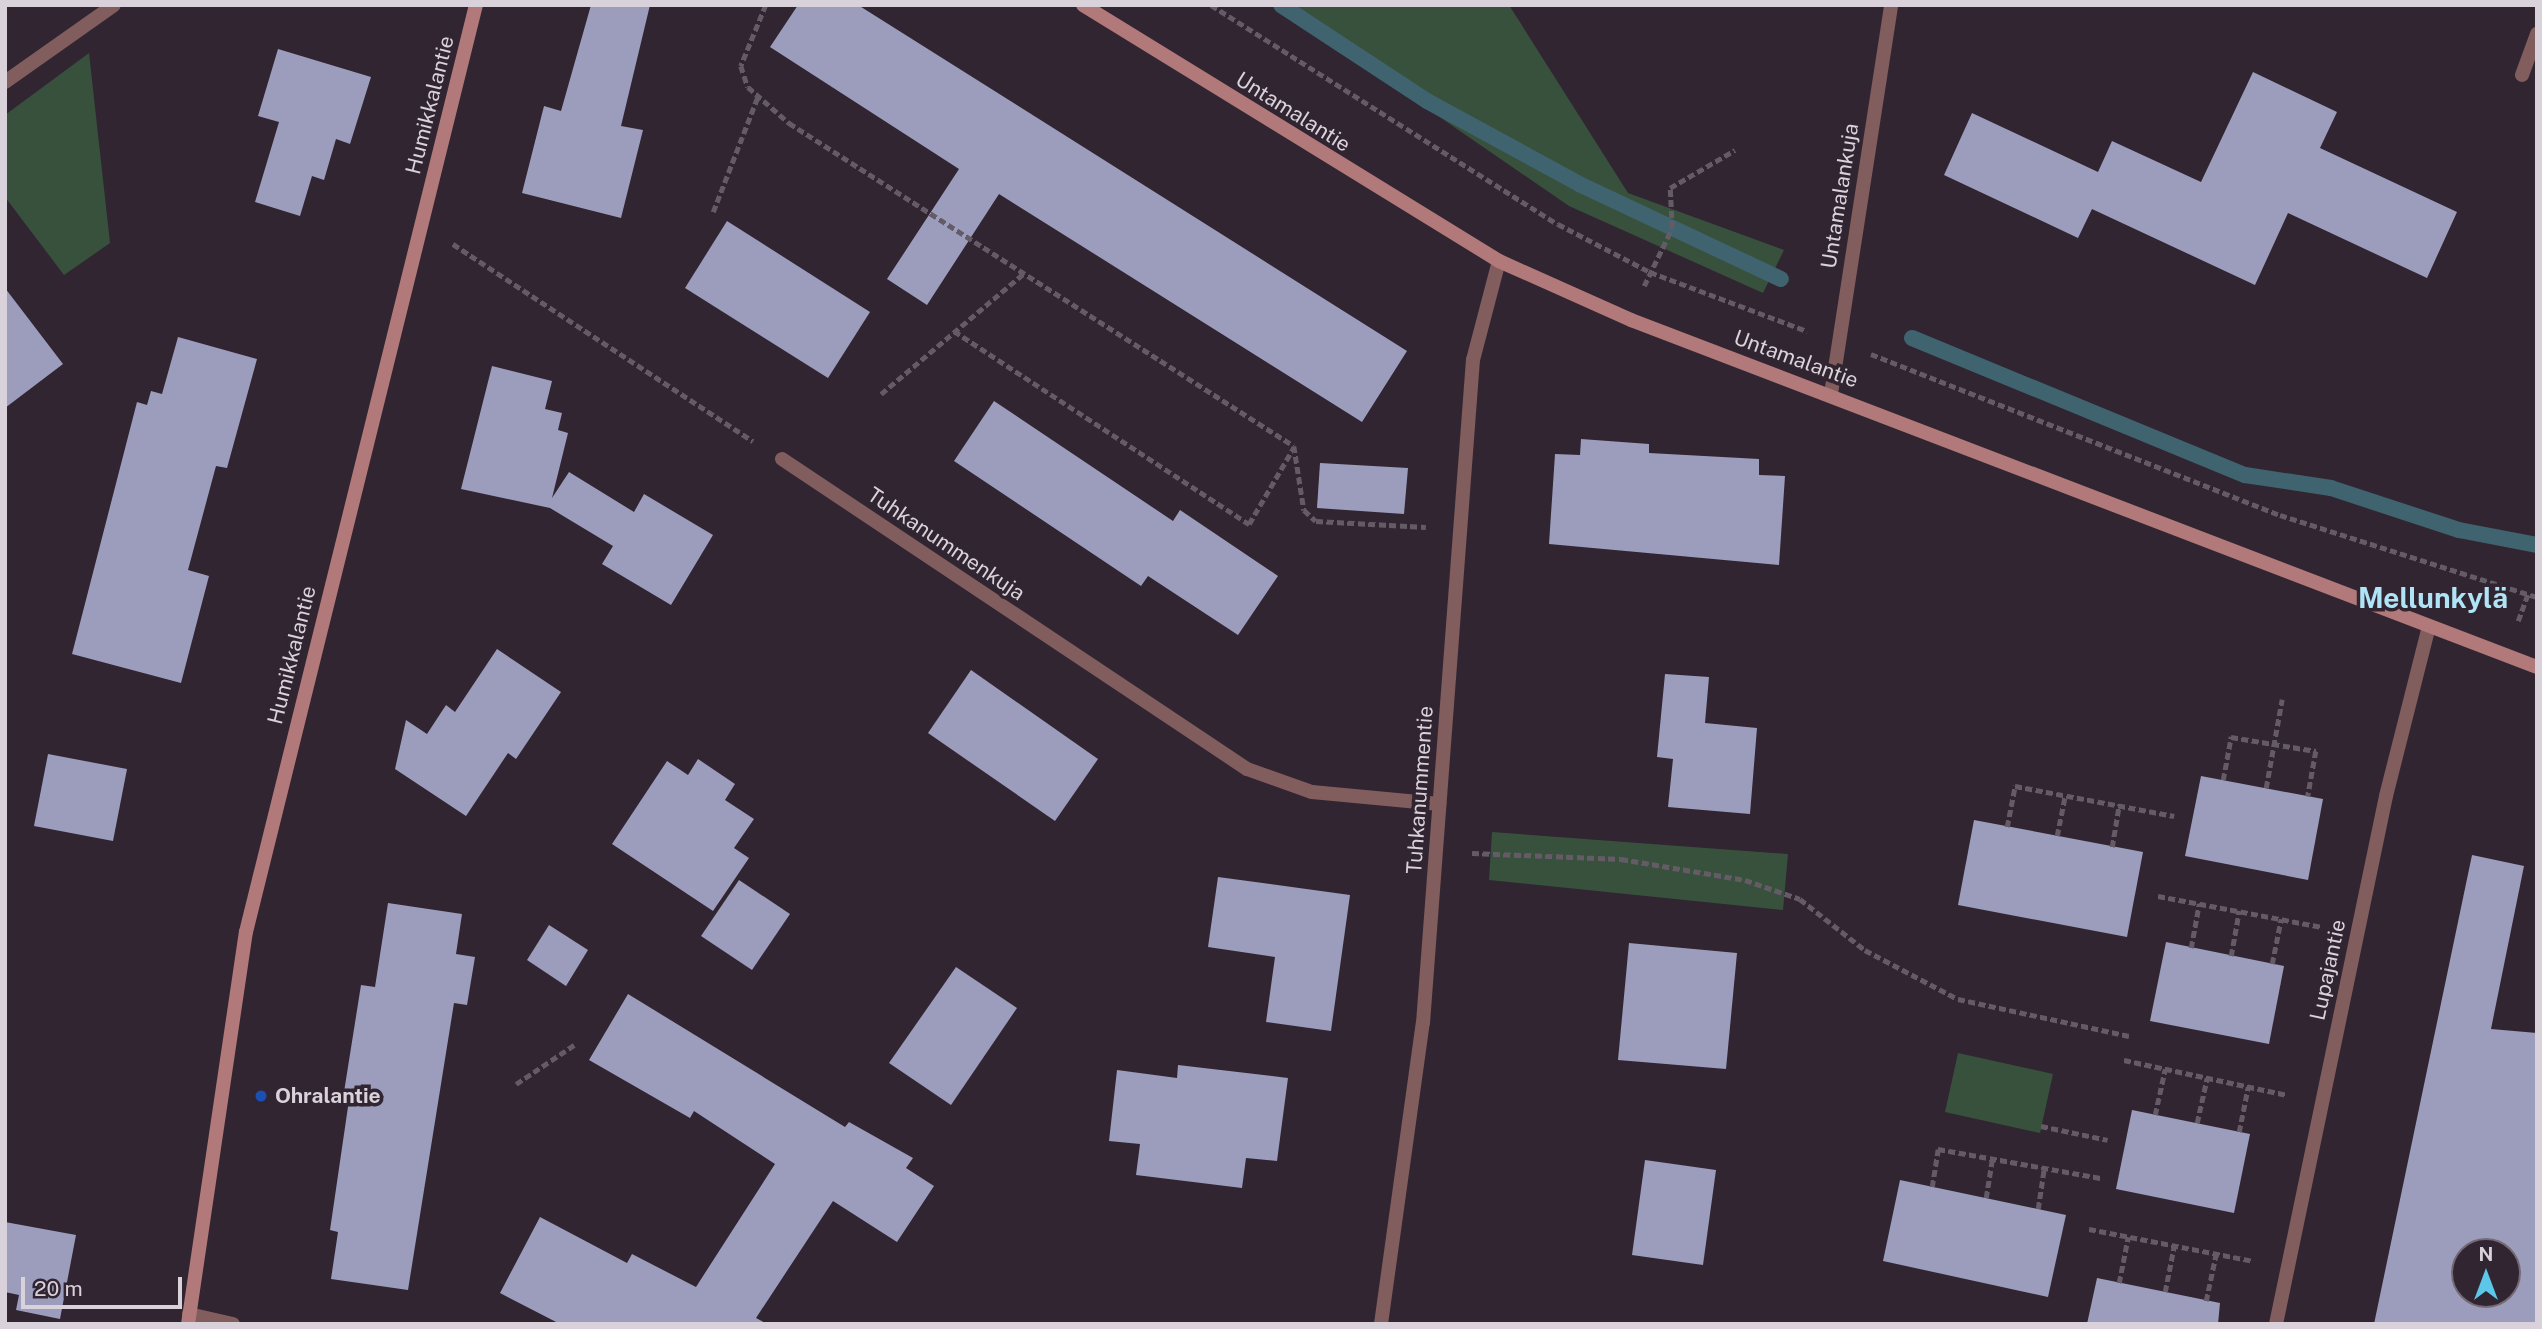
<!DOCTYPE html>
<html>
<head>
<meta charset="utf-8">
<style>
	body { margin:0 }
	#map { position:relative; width:2542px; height:1329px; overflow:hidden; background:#312532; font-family:"Public Sans",sans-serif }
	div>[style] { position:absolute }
	.green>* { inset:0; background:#38513d }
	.stream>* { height:16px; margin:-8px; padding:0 8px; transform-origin:8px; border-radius:8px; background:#3f636f }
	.building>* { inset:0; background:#9c9dbd }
	.path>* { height:4.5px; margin-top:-2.25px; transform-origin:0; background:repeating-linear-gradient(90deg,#655b66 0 7px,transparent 0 10.5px) }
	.street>* { height:14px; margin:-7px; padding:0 7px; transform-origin:7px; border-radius:7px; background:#815d5d }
	.secondary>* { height:14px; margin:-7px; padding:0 7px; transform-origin:7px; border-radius:7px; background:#b2797a }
	.dots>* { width:19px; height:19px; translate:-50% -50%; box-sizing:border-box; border:4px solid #312532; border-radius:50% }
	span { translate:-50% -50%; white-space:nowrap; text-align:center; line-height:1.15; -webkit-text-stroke:7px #312532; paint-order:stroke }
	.street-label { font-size:21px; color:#d9d2da }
	.poi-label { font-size:21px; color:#d9d2da; font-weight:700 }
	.left { translate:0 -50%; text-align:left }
	.district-label { font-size:28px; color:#afe4f7; font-weight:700 }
	.frame { position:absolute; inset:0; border:7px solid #d9d2da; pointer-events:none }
	.north { position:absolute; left:2451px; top:1238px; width:70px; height:70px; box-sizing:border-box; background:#312532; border:2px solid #746a75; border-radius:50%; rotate:0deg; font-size:19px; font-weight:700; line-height:28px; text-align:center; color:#d9d2da }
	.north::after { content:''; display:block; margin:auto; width:24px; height:32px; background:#5cc7e8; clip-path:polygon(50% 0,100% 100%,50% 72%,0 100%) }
	.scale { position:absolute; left:21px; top:1277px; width:161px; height:32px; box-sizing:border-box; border:4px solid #d9d2da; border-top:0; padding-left:9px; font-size:21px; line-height:24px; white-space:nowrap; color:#d9d2da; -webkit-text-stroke:5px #312532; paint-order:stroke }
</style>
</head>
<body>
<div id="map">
	<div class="green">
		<div style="clip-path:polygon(1277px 5px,1509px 5px,1628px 193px,1784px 250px,1763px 293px,1569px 206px)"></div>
		<div style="clip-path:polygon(89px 53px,110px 243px,64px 275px,5px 197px,5px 115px)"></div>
		<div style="clip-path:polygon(1492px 832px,1788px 854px,1783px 910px,1489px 880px)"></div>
		<div style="clip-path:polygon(1958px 1053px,2053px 1074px,2040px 1133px,1945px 1112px)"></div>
	</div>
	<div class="stream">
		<div style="left:1281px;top:5px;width:175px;rotate:33.3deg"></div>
		<div style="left:1427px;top:101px;width:173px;rotate:28.6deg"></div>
		<div style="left:1579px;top:184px;width:223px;rotate:25.2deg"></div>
		<div style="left:1912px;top:338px;width:360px;rotate:22.4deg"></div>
		<div style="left:2245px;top:475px;width:87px;rotate:8.6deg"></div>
		<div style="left:2331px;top:488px;width:135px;rotate:18.2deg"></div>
		<div style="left:2459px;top:530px;width:79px;rotate:10.9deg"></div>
	</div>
	<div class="building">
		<div style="clip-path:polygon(591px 5px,650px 5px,621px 126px,643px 130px,621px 218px,522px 193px,544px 106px,561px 111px)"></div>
		<div style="clip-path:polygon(798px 5px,858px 5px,1407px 351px,1362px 422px,999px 194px,927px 305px,887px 279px,959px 169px,770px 47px)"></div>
		<div style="clip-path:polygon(278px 49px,371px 77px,350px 144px,336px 139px,324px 180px,312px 176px,300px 216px,255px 202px,279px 122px,258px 116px)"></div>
		<div style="clip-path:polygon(2253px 72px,2337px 112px,2320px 148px,2457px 212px,2427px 278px,2288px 213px,2255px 285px,2092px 209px,2078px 238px,1944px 175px,1972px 113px,2098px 172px,2112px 141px,2201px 182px)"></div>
		<div style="clip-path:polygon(727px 221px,870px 312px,828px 378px,685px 288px)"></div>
		<div style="clip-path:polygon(5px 288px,63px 364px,5px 408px)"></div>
		<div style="clip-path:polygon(178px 337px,257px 359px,227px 468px,216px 466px,188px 570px,209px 576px,181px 683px,72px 654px,137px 402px,147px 405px,151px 391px,162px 394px)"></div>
		<div style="clip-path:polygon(492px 366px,552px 381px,545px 409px,562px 413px,558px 430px,568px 433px,552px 498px,569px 472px,634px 512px,644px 494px,713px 535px,671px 605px,602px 564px,613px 546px,550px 508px,461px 489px)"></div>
		<div style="clip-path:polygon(994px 401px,1173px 521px,1180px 510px,1278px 576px,1238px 635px,1148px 576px,1141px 586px,954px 461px)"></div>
		<div style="clip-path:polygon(1581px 439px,1649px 444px,1649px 453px,1759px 459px,1759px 475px,1785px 476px,1779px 565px,1549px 544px,1555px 454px,1580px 455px)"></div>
		<div style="clip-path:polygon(1320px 463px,1408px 468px,1404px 514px,1317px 508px)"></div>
		<div style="clip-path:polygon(497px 649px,561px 692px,516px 759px,508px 753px,466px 816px,395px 769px,406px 720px,427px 734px,446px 705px,455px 712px)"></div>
		<div style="clip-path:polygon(971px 670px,1098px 759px,1055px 821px,928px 733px)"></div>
		<div style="clip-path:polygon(1665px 674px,1709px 677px,1705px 723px,1757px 728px,1750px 814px,1668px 807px,1673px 759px,1657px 757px)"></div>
		<div style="clip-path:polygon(48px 754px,127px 769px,113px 841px,34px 826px)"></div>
		<div style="clip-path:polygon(698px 759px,735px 784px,725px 800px,754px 819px,734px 848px,749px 858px,713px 911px,612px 844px,667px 761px,688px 775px)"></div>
		<div style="clip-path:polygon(2201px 776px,2323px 799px,2308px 880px,2185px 856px)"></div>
		<div style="clip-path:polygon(1974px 820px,2143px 852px,2127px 937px,1958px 905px)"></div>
		<div style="clip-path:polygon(evenodd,2472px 855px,2524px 866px,2491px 1029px,2537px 1033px,2537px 1324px,2374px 1324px,2472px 855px,2465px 1252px,2507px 1252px,2507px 1294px,2465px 1294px,2465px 1252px)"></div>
		<div style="clip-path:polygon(1218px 877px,1350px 895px,1331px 1031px,1266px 1022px,1275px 957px,1208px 947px)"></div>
		<div style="clip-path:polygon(739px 880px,790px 914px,752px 970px,701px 936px)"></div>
		<div style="clip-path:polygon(388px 903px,462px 914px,456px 954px,475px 957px,467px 1005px,454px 1003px,408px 1290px,331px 1279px,338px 1232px,330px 1230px,350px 1093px,344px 1092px,361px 985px,375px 987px)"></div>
		<div style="clip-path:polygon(549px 925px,588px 950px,566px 986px,527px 960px)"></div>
		<div style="clip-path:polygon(2166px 942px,2284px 966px,2269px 1044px,2150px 1021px)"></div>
		<div style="clip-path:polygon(1629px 943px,1737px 953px,1726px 1069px,1618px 1060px)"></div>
		<div style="clip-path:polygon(956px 967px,1017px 1008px,951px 1105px,889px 1063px)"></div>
		<div style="clip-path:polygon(628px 994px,845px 1127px,849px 1122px,913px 1158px,906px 1168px,934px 1186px,897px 1242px,833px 1201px,756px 1318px,767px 1324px,560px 1324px,500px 1293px,540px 1217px,627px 1263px,632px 1254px,696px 1287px,775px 1164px,694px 1111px,690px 1118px,589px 1060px)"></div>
		<div style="clip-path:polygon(1178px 1065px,1288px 1078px,1277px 1161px,1246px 1158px,1242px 1188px,1136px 1175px,1140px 1144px,1109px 1141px,1117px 1070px,1177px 1078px)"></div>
		<div style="clip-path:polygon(2132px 1110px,2250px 1134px,2234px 1213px,2116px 1189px)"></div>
		<div style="clip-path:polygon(1645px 1160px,1716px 1170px,1703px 1265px,1632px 1255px)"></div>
		<div style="clip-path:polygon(1900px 1180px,2066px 1215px,2048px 1297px,1883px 1261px)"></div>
		<div style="clip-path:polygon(5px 1222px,76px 1235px,60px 1319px,16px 1310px,19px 1295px,5px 1292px)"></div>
		<div style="clip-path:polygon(2097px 1278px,2220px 1303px,2218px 1324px,2087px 1324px)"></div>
	</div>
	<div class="path">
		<div style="left:766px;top:5px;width:66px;rotate:112.3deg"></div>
		<div style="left:741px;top:66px;width:22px;rotate:72deg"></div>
		<div style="left:748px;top:87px;width:55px;rotate:41.3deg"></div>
		<div style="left:789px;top:123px;width:599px;rotate:32.6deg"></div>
		<div style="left:1294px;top:446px;width:65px;rotate:81.1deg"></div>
		<div style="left:1304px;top:510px;width:16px;rotate:43deg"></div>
		<div style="left:1316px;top:521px;width:110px;rotate:3.1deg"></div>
		<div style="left:1211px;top:5px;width:410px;rotate:32.3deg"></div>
		<div style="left:1558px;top:224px;width:104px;rotate:27.6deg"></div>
		<div style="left:1650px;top:272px;width:168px;rotate:20.6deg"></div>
		<div style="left:713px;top:212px;width:124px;rotate:-68.8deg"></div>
		<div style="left:453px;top:244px;width:359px;rotate:33.3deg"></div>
		<div style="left:1644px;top:286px;width:64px;rotate:-64.2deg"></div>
		<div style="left:1672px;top:228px;width:40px;rotate:-92.9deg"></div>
		<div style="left:1670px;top:188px;width:75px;rotate:-30.3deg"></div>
		<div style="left:954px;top:331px;width:353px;rotate:33.2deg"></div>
		<div style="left:1249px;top:524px;width:89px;rotate:-59.7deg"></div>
		<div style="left:1871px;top:354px;width:440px;rotate:21.5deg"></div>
		<div style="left:2280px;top:515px;width:270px;rotate:17.7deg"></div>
		<div style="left:881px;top:394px;width:187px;rotate:-40.2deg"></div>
		<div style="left:2518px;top:621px;width:29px;rotate:-70deg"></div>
		<div style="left:2223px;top:780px;width:44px;rotate:-79.5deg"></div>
		<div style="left:2231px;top:737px;width:86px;rotate:9.4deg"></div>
		<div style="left:2316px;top:751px;width:46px;rotate:100.1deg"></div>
		<div style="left:2266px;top:788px;width:90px;rotate:-79.8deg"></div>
		<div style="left:2007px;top:827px;width:42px;rotate:-79deg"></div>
		<div style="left:2015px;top:786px;width:162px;rotate:10.7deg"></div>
		<div style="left:2057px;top:836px;width:41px;rotate:-78.7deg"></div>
		<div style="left:2112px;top:847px;width:43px;rotate:-80.5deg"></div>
		<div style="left:1472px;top:853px;width:149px;rotate:2.3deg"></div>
		<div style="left:1621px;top:859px;width:126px;rotate:9.6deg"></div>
		<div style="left:1745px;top:880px;width:58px;rotate:19.1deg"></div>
		<div style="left:1800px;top:899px;width:83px;rotate:38.1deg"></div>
		<div style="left:1865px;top:950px;width:105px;rotate:27.8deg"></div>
		<div style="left:1958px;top:999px;width:175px;rotate:12.2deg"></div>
		<div style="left:2158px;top:896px;width:167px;rotate:10.7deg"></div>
		<div style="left:2191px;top:948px;width:45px;rotate:-79.7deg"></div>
		<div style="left:2231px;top:956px;width:46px;rotate:-79.9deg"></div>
		<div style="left:2272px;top:964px;width:46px;rotate:-78.7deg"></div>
		<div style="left:2124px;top:1060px;width:167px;rotate:12.1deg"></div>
		<div style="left:516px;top:1084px;width:70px;rotate:-33.9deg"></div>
		<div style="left:2155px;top:1115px;width:47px;rotate:-77.7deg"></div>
		<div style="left:2197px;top:1123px;width:46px;rotate:-77.5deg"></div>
		<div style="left:2041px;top:1126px;width:68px;rotate:11.8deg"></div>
		<div style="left:2239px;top:1132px;width:46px;rotate:-78.7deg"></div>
		<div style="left:1932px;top:1187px;width:38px;rotate:-81deg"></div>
		<div style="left:1938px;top:1149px;width:165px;rotate:10.1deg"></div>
		<div style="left:1986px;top:1198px;width:39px;rotate:-81deg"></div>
		<div style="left:2038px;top:1209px;width:40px;rotate:-81.5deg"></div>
		<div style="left:2089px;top:1229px;width:167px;rotate:11deg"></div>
		<div style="left:2119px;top:1283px;width:47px;rotate:-78.9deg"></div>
		<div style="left:2165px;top:1292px;width:47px;rotate:-78.9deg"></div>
		<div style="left:2206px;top:1301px;width:48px;rotate:-78deg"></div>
	</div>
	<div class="street">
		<div style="left:2522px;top:75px;width:44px;rotate:-69.9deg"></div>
		<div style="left:5px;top:82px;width:133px;rotate:-35.2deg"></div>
		<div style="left:1831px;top:394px;width:394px;rotate:-81.2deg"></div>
		<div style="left:782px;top:459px;width:559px;rotate:33.69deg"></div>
		<div style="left:1247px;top:769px;width:69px;rotate:19.5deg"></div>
		<div style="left:1312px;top:792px;width:128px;rotate:5.4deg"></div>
		<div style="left:189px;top:1314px;width:45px;rotate:12.8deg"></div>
		<div style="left:1381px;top:1324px;width:304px;rotate:-82.1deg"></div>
		<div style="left:1423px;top:1023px;width:665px;rotate:-85.69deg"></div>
		<div style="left:1473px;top:360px;width:102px;rotate:-75.3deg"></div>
		<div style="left:2276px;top:1324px;width:539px;rotate:-78.23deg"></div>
		<div style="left:2386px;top:796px;width:175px;rotate:-75.8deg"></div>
	</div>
	<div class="secondary">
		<div style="left:1083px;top:5px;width:488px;rotate:31.6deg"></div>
		<div style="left:1499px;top:261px;width:145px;rotate:24.1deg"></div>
		<div style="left:1631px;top:320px;width:970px;rotate:20.96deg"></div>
		<div style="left:188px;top:1324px;width:396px;rotate:-81.6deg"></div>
		<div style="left:246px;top:932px;width:955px;rotate:-76.07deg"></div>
	</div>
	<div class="dots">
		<div style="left:261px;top:1096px;background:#1a4fb4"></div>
	</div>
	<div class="street-label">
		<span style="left:430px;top:105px;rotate:-76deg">Humikkalantie</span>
		<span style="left:1293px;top:112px;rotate:32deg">Untamalantie</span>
		<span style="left:1840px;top:196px;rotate:-81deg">Untamalankuja</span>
		<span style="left:1796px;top:359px;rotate:20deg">Untamalantie</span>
		<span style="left:946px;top:544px;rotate:34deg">Tuhkanummenkuja</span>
		<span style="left:292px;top:655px;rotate:-76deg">Humikkalantie</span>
		<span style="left:1420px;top:790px;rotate:-86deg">Tuhkanummentie</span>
		<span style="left:2328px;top:970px;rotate:-78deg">Lupajantie</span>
	</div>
	<div class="poi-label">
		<span class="left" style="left:275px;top:1096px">Ohralantie</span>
	</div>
	<div class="district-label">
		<span style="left:2433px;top:598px">Mellunkylä</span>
	</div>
	<div class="frame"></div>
	<div class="north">N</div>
	<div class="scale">20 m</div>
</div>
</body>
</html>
